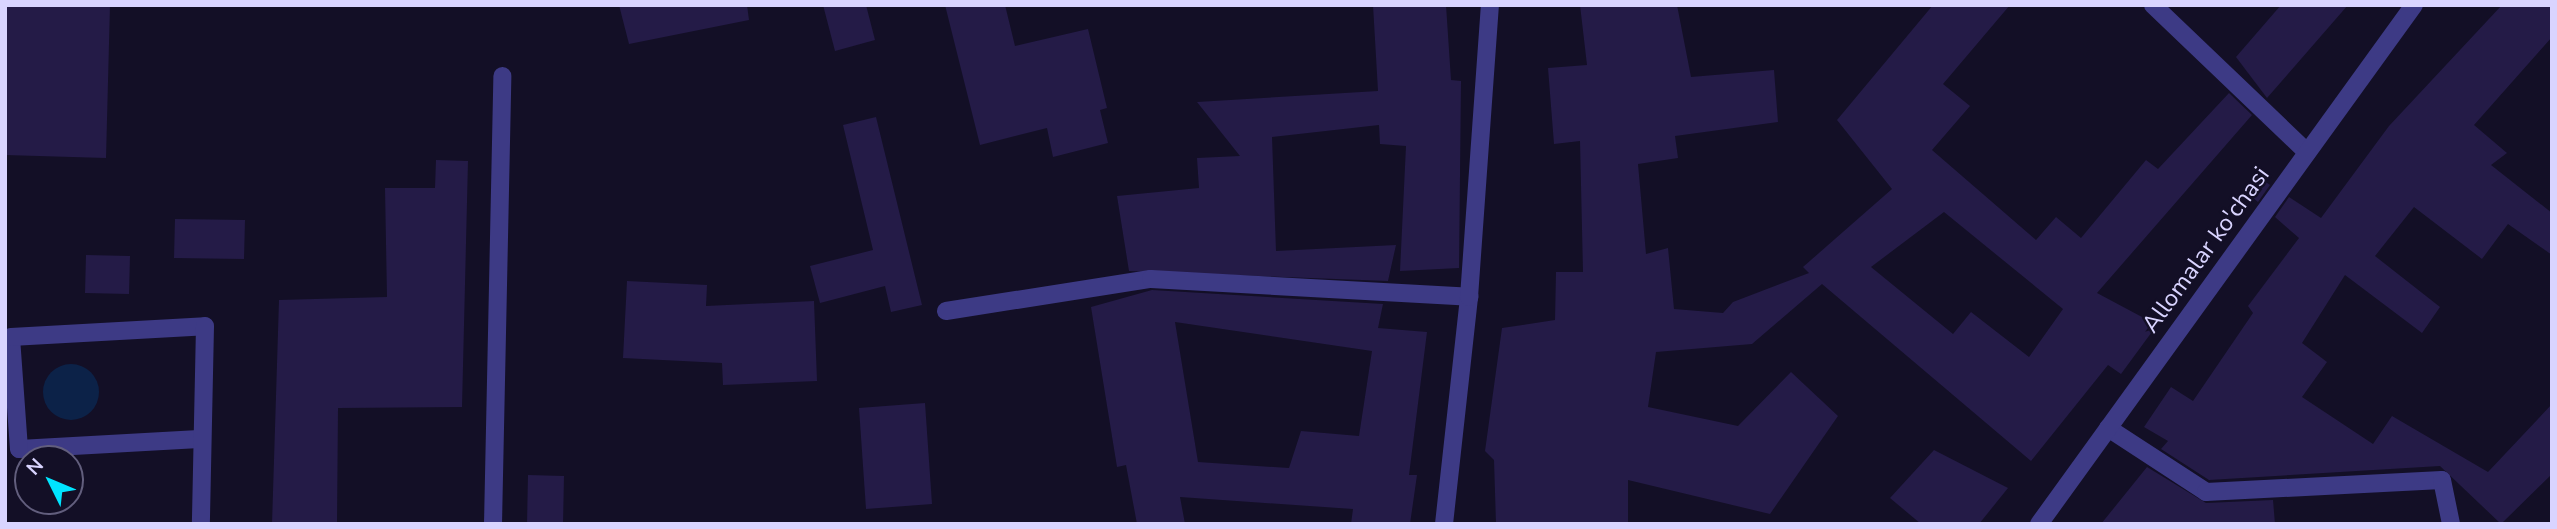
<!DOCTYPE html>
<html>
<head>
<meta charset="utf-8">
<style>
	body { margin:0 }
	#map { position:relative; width:2557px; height:529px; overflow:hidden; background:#130f26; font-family:"Nunito Sans",sans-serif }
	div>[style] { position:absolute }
	.water>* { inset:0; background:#0c2248 }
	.round { border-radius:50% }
	.building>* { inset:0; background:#241b47 }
	.minor>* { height:18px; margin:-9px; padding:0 9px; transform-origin:9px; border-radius:9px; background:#3d3a85 }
	.tertiary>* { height:18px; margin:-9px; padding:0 9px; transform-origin:9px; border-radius:9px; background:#3d3a85 }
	span { translate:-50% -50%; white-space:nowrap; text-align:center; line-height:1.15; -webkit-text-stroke:5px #130f26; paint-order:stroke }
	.street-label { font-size:24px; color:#d9d4ff }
	.frame { position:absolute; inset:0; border:7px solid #d9d4ff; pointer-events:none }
	.north { position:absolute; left:14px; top:445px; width:70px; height:70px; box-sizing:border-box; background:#130f26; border:2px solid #625e7d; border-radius:50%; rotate:313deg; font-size:19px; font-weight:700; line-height:28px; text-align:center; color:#d9d4ff }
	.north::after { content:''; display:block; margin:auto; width:24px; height:32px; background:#00e5ff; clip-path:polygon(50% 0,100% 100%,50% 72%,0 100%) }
</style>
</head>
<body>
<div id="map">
	<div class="water">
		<div class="round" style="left:43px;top:364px;width:56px;height:56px"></div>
	</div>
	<div class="building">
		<div style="clip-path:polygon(5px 5px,110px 5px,106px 158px,5px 155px)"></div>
		<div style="clip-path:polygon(619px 5px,747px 5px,749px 20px,629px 44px)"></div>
		<div style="clip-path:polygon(823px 5px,866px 5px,875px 40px,835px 51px)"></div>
		<div style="clip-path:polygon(945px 5px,1005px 5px,1015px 46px,1088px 29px,1107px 108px,1100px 110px,1108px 143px,1053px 157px,1047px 128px,980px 145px)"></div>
		<div style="clip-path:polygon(1373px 5px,1446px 5px,1451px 80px,1461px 81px,1459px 268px,1400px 271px,1406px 146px,1380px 144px,1379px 125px,1272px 137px,1276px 251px,1396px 245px,1388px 281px,1129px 271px,1117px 196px,1199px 188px,1197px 158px,1240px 156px,1197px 102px,1378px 91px)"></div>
		<div style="clip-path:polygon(evenodd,1580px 5px,1677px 5px,1691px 77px,1774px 70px,1778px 122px,1675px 136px,1678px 158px,1638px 164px,1646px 254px,1668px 248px,1674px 309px,1723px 313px,1733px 302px,1809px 273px,1803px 267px,1892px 189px,1837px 120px,1933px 5px,2010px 5px,1943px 84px,1970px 106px,1932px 150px,2036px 240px,2056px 217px,2081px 238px,2146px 160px,2158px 169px,2229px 93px,2252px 115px,2097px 293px,2157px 325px,2121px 374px,2108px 365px,2031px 461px,1822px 284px,1752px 344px,1656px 352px,1648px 407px,1738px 426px,1791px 372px,1838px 416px,1770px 514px,1628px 480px,1628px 524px,1496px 524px,1494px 460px,1485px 451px,1502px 328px,1555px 320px,1556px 272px,1583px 272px,1580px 141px,1554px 144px,1548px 68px,1587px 65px,1580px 5px,1944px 212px,2063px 309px,2029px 357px,1971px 312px,1953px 334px,1871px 267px,1944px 212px)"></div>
		<div style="clip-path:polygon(2281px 5px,2348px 5px,2267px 98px,2236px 57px)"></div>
		<div style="clip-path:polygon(2502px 5px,2552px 5px,2552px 37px,2474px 125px,2507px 153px,2491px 165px,2552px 213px,2552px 255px,2508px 224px,2482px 259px,2414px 207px,2375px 256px,2440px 307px,2422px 333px,2345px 275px,2302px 343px,2327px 362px,2302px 397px,2373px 444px,2392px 416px,2488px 472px,2552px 404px,2552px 474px,2501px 524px,2440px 466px,2209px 480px,2161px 449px,2168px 441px,2144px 427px,2171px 387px,2193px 401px,2253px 313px,2248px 306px,2299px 238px,2275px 217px,2289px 197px,2321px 218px,2389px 126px)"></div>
		<div style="clip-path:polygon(876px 117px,922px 305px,891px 312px,885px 286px,820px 303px,810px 266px,873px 250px,843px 125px)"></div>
		<div style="clip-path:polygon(436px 160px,468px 161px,462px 407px,338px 408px,337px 524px,272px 524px,279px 300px,387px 297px,385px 188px,435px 188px)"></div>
		<div style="clip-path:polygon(2259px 177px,2270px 185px,2258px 202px,2247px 193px)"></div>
		<div style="clip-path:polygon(175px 219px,245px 220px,244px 259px,174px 258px)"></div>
		<div style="clip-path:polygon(86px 255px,130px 256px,129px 294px,85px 293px)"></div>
		<div style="clip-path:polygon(627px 281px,707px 285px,706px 306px,814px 301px,817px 381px,723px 385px,722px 363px,623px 358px)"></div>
		<div style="clip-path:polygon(evenodd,1152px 290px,1383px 304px,1378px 328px,1427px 332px,1409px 475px,1417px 475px,1410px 524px,1351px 524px,1353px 509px,1180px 497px,1185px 524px,1137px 524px,1126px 465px,1117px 467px,1091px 307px,1152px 290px,1175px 322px,1372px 351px,1359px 436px,1301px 431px,1289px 468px,1198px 462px,1175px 322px)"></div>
		<div style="clip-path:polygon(925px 403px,932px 504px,866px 509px,859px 408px)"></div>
		<div style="clip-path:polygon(1934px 450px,2008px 488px,1979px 524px,1921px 524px,1890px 498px)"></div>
		<div style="clip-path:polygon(2147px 467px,2206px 503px,2273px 500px,2275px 524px,2101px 524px)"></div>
		<div style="clip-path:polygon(528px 475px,564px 476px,563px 524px,527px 524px)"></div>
	</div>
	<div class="minor">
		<div style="left:2153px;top:5px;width:213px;rotate:43.7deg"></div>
		<div style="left:946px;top:311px;width:207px;rotate:-8.9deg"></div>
		<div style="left:1151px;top:279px;width:319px;rotate:3.2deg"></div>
		<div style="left:2108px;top:428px;width:117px;rotate:33.1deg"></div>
		<div style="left:2206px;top:492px;width:236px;rotate:-2.9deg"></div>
		<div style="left:2442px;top:480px;width:45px;rotate:78.4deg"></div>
		<div style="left:199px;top:439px;width:180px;rotate:176.8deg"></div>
		<div style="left:19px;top:449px;width:112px;rotate:-94.1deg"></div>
		<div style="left:11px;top:337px;width:194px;rotate:-3.2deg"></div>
		<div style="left:205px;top:326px;width:198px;rotate:91.2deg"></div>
		<div style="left:493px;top:524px;width:448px;rotate:-88.8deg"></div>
		<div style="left:2039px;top:524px;width:640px;rotate:-54.15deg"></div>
	</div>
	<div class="tertiary">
		<div style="left:1444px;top:524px;width:228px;rotate:-83.7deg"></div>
		<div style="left:1469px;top:297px;width:293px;rotate:-85.9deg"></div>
	</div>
	<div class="street-label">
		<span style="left:2206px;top:250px;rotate:-54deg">Allomalar ko'chasi</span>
	</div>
	<div class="frame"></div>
	<div class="north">N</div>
</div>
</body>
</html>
